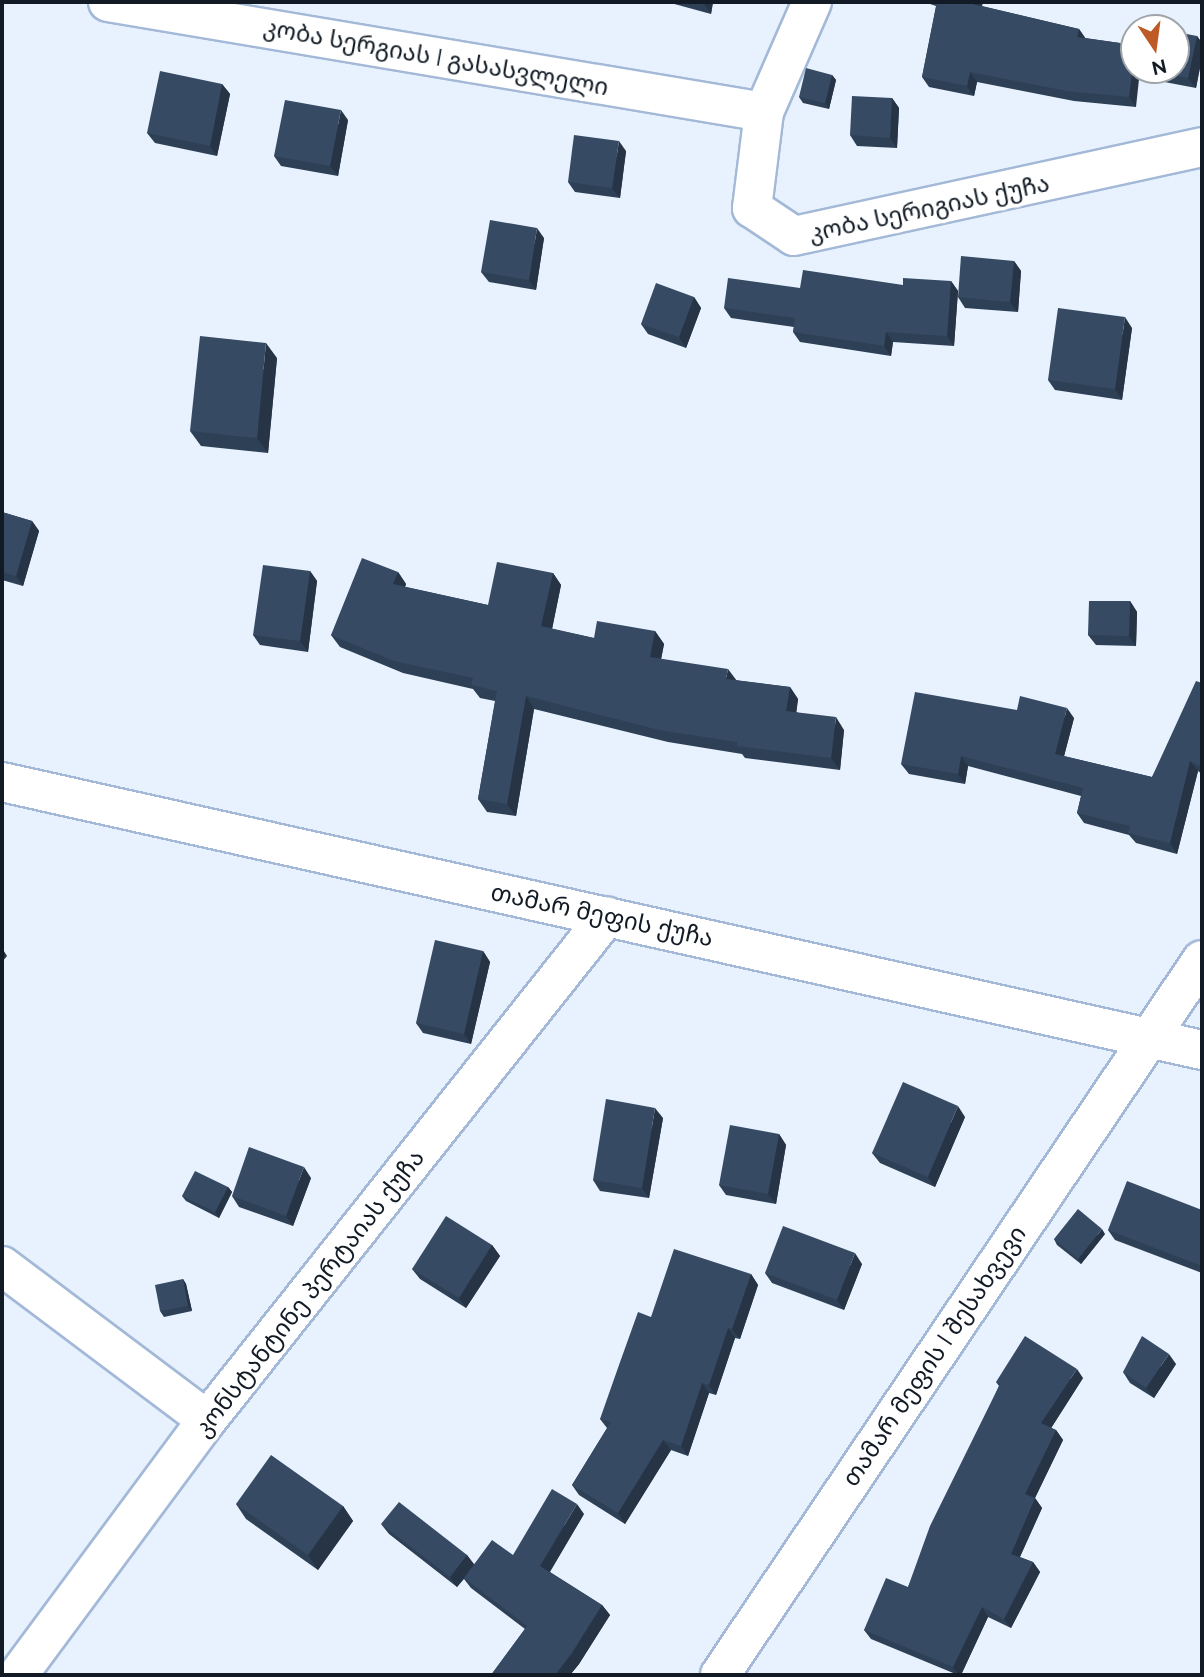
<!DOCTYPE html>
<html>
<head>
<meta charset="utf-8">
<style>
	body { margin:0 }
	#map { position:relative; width:1204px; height:1677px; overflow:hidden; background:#e8f2fe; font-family:Raleway,"Noto Sans Georgian",sans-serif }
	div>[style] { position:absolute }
	.roads { filter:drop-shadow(2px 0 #a3b9d7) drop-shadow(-2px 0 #a3b9d7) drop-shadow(0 2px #a3b9d7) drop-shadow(0 -2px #a3b9d7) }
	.minor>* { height:38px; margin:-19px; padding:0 19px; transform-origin:19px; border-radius:19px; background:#fff }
	.wall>* { inset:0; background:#2e4055 }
	.shaded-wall>* { inset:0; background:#263445 }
	.building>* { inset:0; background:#364a63 }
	span { translate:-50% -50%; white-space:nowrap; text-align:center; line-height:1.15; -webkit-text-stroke:7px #fff; paint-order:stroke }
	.street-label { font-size:24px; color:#121b25 }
	.frame { position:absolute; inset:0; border:4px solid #121b25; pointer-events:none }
	.north { position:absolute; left:1120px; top:14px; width:70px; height:70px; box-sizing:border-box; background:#fff; border:2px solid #a0a4a8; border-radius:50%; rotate:167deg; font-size:19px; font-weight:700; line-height:28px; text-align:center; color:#121b25 }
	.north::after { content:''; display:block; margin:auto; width:24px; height:32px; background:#be5a26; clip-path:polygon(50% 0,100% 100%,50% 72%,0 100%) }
</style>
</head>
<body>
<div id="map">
	<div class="roads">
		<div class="minor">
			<div style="left:108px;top:2px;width:665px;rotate:9.52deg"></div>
			<div style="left:812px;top:2px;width:120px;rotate:113.6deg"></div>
			<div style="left:764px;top:112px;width:97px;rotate:97.1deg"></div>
			<div style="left:752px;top:208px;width:50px;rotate:33.7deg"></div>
			<div style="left:794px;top:236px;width:418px;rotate:-12.3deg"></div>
			<div style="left:2px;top:782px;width:1230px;rotate:12.59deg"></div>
			<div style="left:2px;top:1266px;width:256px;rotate:36.9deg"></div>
			<div style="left:18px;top:1675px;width:317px;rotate:-53.5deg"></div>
			<div style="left:207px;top:1420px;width:643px;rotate:-51.56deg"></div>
			<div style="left:720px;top:1675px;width:862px;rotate:-56.02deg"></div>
		</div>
	</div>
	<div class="wall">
		<div style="clip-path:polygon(667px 2px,713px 2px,711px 14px)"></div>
		<div style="clip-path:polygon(924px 2px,983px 2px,982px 6px,1079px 29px,1085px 38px,1134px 45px,1136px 107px,1074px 101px,977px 82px,974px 96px,929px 87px,922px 77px,936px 6px)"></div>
		<div style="clip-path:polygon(1197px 36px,1202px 43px,1202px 57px,1196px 88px,1154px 80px,1147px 70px)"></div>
		<div style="clip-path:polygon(832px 75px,836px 80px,829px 109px,803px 103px,799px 97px)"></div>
		<div style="clip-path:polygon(222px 84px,230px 94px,217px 156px,155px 143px,147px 133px)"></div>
		<div style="clip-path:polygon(892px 98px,899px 108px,897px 148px,857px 146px,850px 135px)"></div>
		<div style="clip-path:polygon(348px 120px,338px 176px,281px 166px,274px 156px)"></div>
		<div style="clip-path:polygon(626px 151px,620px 198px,575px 192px,568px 182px)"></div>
		<div style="clip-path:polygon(544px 238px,536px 290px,489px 282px,481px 272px)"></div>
		<div style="clip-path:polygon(1014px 261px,1021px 271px,1018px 312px,965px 308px,958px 297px)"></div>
		<div style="clip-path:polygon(951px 281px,958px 291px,954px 346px,893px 342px,891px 356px,800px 342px,793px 332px,794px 327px,731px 318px,724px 308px,800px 288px,903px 285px)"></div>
		<div style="clip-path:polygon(694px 297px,701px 308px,686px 348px,648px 334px,641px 324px)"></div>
		<div style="clip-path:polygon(1132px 328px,1122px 400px,1055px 390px,1048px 380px)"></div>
		<div style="clip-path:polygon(277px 358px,268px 453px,201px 446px,190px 431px)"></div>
		<div style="clip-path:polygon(2px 512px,32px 521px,39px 531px,23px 586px,2px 580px)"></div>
		<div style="clip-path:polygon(310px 571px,317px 581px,308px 652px,260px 645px,253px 635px)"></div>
		<div style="clip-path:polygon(398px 572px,406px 584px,405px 587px,488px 605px,553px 573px,561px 585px,552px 629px,594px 638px,655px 631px,664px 644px,661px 659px,735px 680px,790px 687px,798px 699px,796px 712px,844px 730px,840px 770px,745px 758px,742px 754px,668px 742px,534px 709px,516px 816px,487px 812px,478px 799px,495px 701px,480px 698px,473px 689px,403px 673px,340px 647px,331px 635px)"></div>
		<div style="clip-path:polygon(1130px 601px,1137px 612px,1136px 646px,1096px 645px,1088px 635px)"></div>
		<div style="clip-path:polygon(1202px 683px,1202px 774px,1198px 771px,1177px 854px,1136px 843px,1129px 835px,1084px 823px,1077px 813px,1081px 796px,968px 766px,965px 784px,909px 774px,901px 764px,1017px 710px,1074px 718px,1064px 756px,1152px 777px)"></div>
		<div style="clip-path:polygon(483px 951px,490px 962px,471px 1044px,423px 1033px,416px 1023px)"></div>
		<div style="clip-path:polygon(965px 1117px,935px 1187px,880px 1163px,872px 1153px)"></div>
		<div style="clip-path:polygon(663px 1118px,649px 1198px,600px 1191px,593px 1180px)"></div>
		<div style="clip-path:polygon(779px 1134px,786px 1145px,776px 1204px,726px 1195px,719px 1185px)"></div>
		<div style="clip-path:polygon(311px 1178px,293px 1226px,239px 1207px,232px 1196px)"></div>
		<div style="clip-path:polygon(228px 1187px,232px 1192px,219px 1218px,186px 1201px,182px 1196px)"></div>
		<div style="clip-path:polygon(1202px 1210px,1202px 1273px,1115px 1240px,1108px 1230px)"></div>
		<div style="clip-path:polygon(1105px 1234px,1081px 1264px,1057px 1245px,1054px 1239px)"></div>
		<div style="clip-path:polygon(492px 1245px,500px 1256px,466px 1308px,420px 1279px,412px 1269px)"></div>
		<div style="clip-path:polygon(862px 1264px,844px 1310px,772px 1283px,765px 1273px)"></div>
		<div style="clip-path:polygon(751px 1274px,758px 1285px,740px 1339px,735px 1338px,716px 1395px,709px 1393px,688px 1456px,671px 1450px,625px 1524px,579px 1495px,572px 1485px,607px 1428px,600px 1419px)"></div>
		<div style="clip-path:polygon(183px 1279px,186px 1284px,192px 1311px,164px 1317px,160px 1311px)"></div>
		<div style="clip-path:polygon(1176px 1364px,1154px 1398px,1130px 1383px,1123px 1372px)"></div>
		<div style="clip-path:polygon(1083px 1378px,1051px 1428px,1056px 1430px,1063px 1440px,1035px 1498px,1042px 1508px,1020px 1557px,1033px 1562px,1040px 1572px,1011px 1628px,988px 1617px,961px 1675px,958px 1675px,871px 1639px,864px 1630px,908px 1587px,999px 1386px,996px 1382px)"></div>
		<div style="clip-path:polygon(236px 1504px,343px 1506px,353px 1521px,318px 1570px,246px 1519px)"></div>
		<div style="clip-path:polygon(584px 1514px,550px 1572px,602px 1605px,610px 1615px,579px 1664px,570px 1675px,491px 1675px,525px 1629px,471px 1588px,464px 1579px,457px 1587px,389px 1534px,381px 1524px,467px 1555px,474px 1564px,513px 1555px)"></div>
	</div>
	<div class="shaded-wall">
		<div style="clip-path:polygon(703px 2px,713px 2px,711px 14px)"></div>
		<div style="clip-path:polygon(973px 2px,983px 2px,979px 14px,972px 4px)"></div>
		<div style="clip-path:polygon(1079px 29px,1086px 39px,1077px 37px)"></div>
		<div style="clip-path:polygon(1197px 36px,1202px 43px,1202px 57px,1196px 88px,1188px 78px)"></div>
		<div style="clip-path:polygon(1134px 55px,1134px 70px,1140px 70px,1136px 107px,1129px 97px)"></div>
		<div style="clip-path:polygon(970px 72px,977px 82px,974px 96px,967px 86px)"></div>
		<div style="clip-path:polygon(832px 75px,836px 80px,829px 109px,825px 103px)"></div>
		<div style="clip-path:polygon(222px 84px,230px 94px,217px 156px,210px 146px)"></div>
		<div style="clip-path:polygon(892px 98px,899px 108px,897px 148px,890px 138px)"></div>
		<div style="clip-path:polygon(341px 110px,348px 120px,338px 176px,330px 166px)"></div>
		<div style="clip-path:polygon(619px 141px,626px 151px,620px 198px,612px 188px)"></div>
		<div style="clip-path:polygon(537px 228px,544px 238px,536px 290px,529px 280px)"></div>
		<div style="clip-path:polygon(1014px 261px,1021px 271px,1018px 312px,1010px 302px)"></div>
		<div style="clip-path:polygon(951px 281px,958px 291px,954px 346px,947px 336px)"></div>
		<div style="clip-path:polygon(694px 297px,701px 308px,686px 348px,679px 337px)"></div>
		<div style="clip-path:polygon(1125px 317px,1132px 328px,1122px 400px,1115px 389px)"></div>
		<div style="clip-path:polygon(886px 332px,893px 342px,891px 356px,884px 346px)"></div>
		<div style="clip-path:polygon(266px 343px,277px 358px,268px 453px,257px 438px)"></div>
		<div style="clip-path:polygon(32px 521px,39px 531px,23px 586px,16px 576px)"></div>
		<div style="clip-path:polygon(310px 571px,317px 581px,308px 652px,300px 641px)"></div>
		<div style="clip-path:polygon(398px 572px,406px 584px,401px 597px,393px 584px)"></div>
		<div style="clip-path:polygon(553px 573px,561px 585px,550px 639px,541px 626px)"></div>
		<div style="clip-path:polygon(1130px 601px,1137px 612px,1136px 646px,1129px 636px)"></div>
		<div style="clip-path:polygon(655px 631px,664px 644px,659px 670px,650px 657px)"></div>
		<div style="clip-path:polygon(728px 669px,737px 681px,726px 679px)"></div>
		<div style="clip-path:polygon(790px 687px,798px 699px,795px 724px,786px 711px)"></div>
		<div style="clip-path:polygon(526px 696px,534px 709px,516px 816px,507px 804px)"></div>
		<div style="clip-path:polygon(1067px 708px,1074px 718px,1062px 764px,1055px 754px)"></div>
		<div style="clip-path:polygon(836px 717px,844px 730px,840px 770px,831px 758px)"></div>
		<div style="clip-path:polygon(961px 756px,968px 766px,965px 784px,958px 774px)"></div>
		<div style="clip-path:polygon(1190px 761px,1198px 771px,1177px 854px,1170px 843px)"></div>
		<div style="clip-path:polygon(2px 948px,7px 956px,2px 962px)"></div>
		<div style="clip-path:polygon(483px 951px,490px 962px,471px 1044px,464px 1034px)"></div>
		<div style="clip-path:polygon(958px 1106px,965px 1117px,935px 1187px,928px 1177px)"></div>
		<div style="clip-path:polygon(655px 1108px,663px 1118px,649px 1198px,642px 1188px)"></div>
		<div style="clip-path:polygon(779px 1134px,786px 1145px,776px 1204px,768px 1194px)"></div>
		<div style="clip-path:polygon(304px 1167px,311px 1178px,293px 1226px,286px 1216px)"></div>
		<div style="clip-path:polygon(228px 1187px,232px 1192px,219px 1218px,215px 1212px)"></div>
		<div style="clip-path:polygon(1102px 1229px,1105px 1234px,1081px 1264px,1078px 1259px)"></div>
		<div style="clip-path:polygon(492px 1245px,500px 1256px,466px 1308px,459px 1298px)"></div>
		<div style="clip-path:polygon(855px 1253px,862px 1264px,844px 1310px,837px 1300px)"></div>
		<div style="clip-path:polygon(751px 1274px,758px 1285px,740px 1339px,732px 1329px)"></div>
		<div style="clip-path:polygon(183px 1279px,186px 1284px,192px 1311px,188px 1306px)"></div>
		<div style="clip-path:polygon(728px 1328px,735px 1338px,716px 1395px,709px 1385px)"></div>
		<div style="clip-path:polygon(1169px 1354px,1176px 1364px,1154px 1398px,1146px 1388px)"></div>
		<div style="clip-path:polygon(1077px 1369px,1083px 1378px,1048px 1433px,1041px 1423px)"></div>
		<div style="clip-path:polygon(702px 1383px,709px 1393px,688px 1456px,681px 1446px)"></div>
		<div style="clip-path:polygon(1056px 1430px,1063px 1440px,1032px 1504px,1025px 1494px)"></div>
		<div style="clip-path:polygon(663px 1440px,671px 1450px,625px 1524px,618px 1513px)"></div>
		<div style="clip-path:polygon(1035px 1498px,1042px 1508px,1017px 1563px,1011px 1554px)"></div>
		<div style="clip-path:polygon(577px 1504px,584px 1514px,547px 1576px,540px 1566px)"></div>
		<div style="clip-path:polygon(343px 1506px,353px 1521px,318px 1570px,308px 1555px)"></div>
		<div style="clip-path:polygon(467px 1555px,474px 1565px,457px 1587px,450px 1577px)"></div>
		<div style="clip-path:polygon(1033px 1562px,1040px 1572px,1011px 1628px,1004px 1619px)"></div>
		<div style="clip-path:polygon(602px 1605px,610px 1615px,579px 1664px,570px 1675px,555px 1675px)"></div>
		<div style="clip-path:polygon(982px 1607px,988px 1617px,961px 1675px,959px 1675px,953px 1667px)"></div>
	</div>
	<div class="building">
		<div style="clip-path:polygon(937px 2px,973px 2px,972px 4px,1079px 29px,1077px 37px,1134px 45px,1134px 55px,1129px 97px,1067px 91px,970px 72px,967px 86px,922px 77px)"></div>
		<div style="clip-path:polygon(1176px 32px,1197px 36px,1188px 78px,1148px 70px,1176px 70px)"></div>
		<div style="clip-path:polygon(806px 68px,832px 75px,825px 103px,799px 97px)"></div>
		<div style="clip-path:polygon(160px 71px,222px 84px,210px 146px,147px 133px)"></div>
		<div style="clip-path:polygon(852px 96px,892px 98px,890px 138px,850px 135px)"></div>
		<div style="clip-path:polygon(285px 100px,341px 110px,330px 166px,274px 156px)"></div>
		<div style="clip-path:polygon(574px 135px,619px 141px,612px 188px,568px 182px)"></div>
		<div style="clip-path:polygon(490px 220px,537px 228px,529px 280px,481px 272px)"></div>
		<div style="clip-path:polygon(961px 256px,1014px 261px,1010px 302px,958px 297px)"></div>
		<div style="clip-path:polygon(803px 270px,903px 285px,903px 278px,951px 281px,947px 336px,886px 332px,884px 346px,793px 332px,795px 318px,724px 308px,728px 278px,800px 288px)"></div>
		<div style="clip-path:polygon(656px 283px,694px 297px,679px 337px,641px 324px)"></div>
		<div style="clip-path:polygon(1058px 308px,1125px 317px,1115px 389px,1048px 380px)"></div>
		<div style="clip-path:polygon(200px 336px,266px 343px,257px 438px,190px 431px)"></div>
		<div style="clip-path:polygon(2px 512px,32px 521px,16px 576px,2px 572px)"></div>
		<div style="clip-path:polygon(362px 558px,398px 572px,393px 584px,488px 605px,497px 562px,553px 573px,541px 626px,594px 638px,597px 621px,655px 631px,650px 657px,728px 669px,726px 679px,790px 687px,786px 711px,836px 717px,831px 758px,737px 746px,737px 742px,659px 730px,526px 696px,507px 804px,478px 799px,497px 691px,471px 685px,473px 678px,394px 661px,331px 635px)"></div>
		<div style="clip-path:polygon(263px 565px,310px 571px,300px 641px,253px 635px)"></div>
		<div style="clip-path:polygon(1089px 601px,1130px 601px,1129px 636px,1088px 635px)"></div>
		<div style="clip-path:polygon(1196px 681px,1202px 683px,1202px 767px,1190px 761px,1170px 843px,1128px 833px,1130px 826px,1077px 813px,1083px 788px,961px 756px,958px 774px,901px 764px,915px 692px,1017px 710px,1020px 696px,1067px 708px,1055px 754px,1152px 777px)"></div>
		<div style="clip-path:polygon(435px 940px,483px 951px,464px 1034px,416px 1023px)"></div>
		<div style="clip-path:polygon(903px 1082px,958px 1106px,928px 1177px,872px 1153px)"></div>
		<div style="clip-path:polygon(606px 1099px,655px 1108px,642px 1188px,593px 1180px)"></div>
		<div style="clip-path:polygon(730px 1125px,779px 1134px,768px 1194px,719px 1185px)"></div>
		<div style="clip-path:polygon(249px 1147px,304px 1167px,286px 1216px,232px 1196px)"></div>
		<div style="clip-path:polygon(195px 1171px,228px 1187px,215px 1212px,182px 1196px)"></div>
		<div style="clip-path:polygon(1127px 1181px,1202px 1210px,1202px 1266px,1108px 1230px)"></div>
		<div style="clip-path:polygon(1078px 1209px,1102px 1229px,1078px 1259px,1054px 1239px)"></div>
		<div style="clip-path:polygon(446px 1216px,492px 1245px,459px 1298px,412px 1269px)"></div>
		<div style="clip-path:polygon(783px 1226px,855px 1253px,837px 1300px,765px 1273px)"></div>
		<div style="clip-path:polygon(674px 1249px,751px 1274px,732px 1329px,728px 1328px,709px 1385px,702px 1383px,681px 1446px,663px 1440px,618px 1513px,572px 1485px,611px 1422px,600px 1419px,619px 1365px,638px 1312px,651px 1317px)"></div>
		<div style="clip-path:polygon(183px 1279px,188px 1306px,160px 1311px,155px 1285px)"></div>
		<div style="clip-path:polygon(1025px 1336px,1077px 1369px,1041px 1423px,1056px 1430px,1025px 1494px,1035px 1498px,1011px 1554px,1033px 1562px,1004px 1619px,982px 1607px,953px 1667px,864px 1630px,886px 1578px,908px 1587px,930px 1526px,1000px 1384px,996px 1382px)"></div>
		<div style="clip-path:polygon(1142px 1336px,1169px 1354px,1146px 1388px,1123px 1372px)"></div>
		<div style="clip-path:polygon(271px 1455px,343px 1506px,308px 1555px,236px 1504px)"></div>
		<div style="clip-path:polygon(552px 1489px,577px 1504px,540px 1566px,602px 1605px,572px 1653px,555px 1675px,491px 1675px,527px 1626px,464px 1578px,492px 1540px,513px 1555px)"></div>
		<div style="clip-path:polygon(399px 1502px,467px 1555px,450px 1577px,381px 1524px)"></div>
	</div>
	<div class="street-label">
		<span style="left:436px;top:57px;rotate:10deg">კობა სერგიას I გასასვლელი</span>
		<span style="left:929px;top:208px;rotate:-12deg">კობა სერიგიას ქუჩა</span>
		<span style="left:602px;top:915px;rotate:12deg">თამარ მეფის ქუჩა</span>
		<span style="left:309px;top:1293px;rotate:-52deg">კონსტანტინე პერტაიას ქუჩა</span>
		<span style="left:934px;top:1356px;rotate:-56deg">თამარ მეფის I შესახვევი</span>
	</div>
	<div class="frame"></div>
	<div class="north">N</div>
</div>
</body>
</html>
